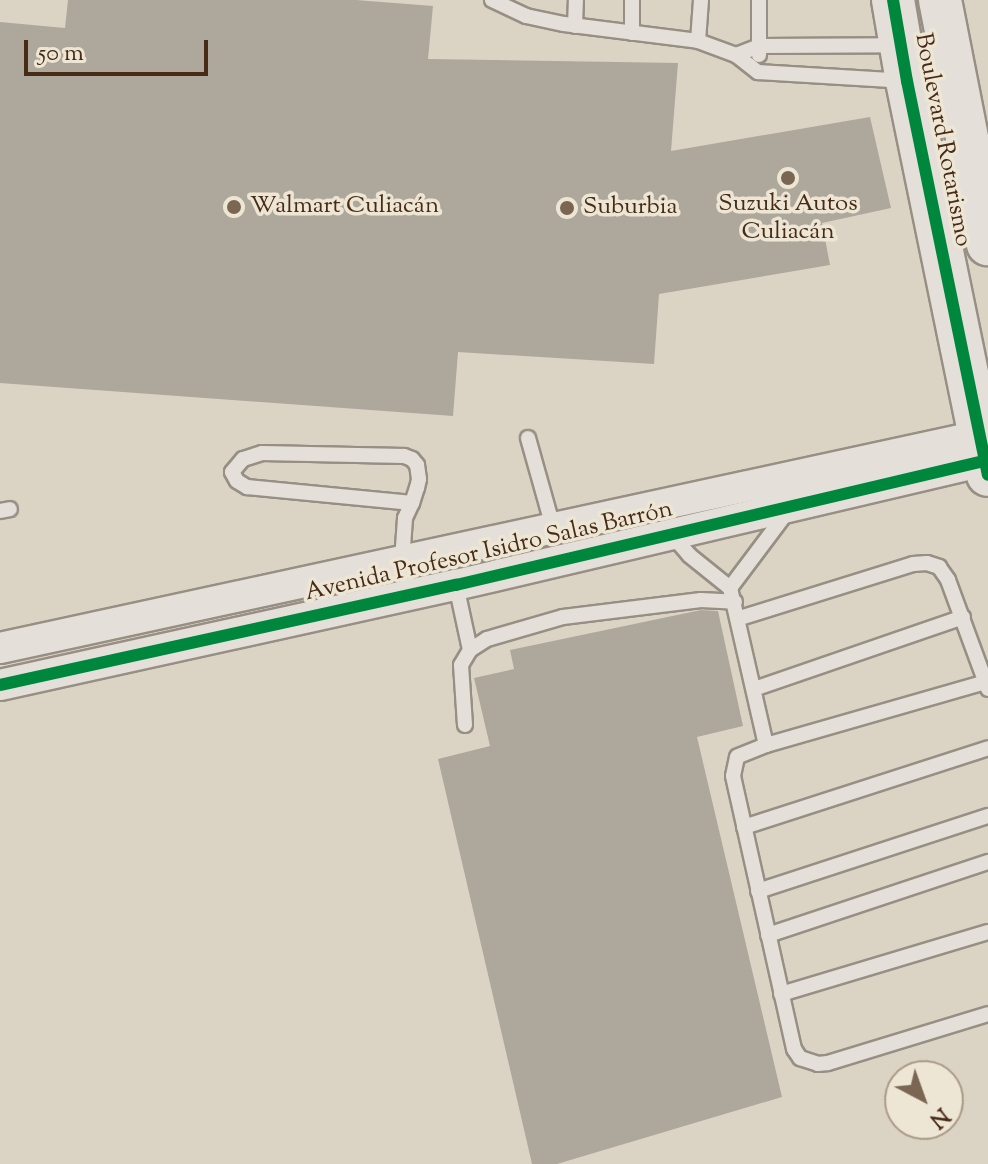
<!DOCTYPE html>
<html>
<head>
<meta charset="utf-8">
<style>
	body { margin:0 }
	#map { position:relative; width:988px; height:1164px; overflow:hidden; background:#dbd4c5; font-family:"Sorts Mill Goudy",serif }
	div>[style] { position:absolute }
	.building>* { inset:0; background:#aea79c }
	.roads { filter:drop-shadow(2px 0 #978f84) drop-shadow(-2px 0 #978f84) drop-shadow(0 2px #978f84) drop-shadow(0 -2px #978f84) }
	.lane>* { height:14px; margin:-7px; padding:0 7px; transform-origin:7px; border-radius:7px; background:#e4e0d9 }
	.street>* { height:30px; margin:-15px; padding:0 15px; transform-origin:15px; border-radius:15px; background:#e4e0d9 }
	.secondary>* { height:42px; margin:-21px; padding:0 21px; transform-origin:21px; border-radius:21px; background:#e4e0d9 }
	.cycleway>* { height:12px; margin:-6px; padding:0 6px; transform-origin:6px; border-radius:6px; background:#00873e }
	.dots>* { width:22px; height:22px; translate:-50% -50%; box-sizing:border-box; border:4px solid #ede6d4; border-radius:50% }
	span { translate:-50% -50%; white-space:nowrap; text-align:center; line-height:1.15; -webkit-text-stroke:7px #ede6d4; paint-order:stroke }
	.street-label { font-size:24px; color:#472b16 }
	.poi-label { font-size:24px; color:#472b16 }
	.left { translate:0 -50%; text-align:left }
	.north { position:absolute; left:884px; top:1060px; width:80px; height:80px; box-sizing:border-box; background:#ede6d4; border:2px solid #ab9b88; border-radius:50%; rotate:139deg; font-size:22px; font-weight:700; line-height:32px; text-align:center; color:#472b16 }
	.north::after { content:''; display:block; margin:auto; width:28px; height:36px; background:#7b6653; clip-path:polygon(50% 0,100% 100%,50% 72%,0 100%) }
	.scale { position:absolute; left:24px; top:40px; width:184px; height:36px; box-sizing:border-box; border:4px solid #472b16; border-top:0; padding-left:10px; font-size:24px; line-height:28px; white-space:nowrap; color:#472b16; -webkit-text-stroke:6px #ede6d4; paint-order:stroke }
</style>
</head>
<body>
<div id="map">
	<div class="building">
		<div style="clip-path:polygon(68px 0,356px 0,433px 6px,428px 59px,678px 63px,671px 151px,870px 117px,891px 208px,822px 223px,830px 265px,659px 294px,654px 364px,458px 352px,453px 416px,0 383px,0 22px,65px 28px)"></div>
		<div style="clip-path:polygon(701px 610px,718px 611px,743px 726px,697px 737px,782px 1097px,557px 1164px,532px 1164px,438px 759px,490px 746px,474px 678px,514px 669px,510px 650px)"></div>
	</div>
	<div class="roads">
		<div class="lane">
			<div style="left:492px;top:0;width:38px;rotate:25deg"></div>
			<div style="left:526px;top:16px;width:39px;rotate:12deg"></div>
			<div style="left:564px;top:24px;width:135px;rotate:7.2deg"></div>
			<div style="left:698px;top:41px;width:40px;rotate:20.2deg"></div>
			<div style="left:736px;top:55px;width:28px;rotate:38deg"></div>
			<div style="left:758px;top:72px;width:149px;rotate:3.5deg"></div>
			<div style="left:907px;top:81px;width:44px;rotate:-6.5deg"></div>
			<div style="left:575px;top:26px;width:26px;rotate:-88deg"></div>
			<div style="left:632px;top:33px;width:33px;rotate:-90deg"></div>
			<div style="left:698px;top:41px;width:41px;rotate:-85.8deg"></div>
			<div style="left:736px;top:55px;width:25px;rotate:-21deg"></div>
			<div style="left:759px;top:46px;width:187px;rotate:-0.3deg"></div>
			<div style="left:759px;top:55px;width:55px;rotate:-90deg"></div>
			<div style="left:528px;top:438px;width:92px;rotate:74.3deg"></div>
			<div style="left:0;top:511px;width:10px;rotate:-11deg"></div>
			<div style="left:671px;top:534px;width:28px;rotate:49deg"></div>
			<div style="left:689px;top:555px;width:53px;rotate:38.8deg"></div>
			<div style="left:730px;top:588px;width:161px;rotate:77.1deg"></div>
			<div style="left:766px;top:745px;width:229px;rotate:-16deg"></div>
			<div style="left:456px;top:585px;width:66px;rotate:77.8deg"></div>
			<div style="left:730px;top:588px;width:100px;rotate:-53.1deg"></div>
			<div style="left:409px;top:594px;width:47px;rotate:-97.3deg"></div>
			<div style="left:403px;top:547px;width:29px;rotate:-86deg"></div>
			<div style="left:405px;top:518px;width:17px;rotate:-65deg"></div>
			<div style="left:412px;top:503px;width:16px;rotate:-72deg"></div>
			<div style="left:417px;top:488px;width:9px;rotate:-77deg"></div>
			<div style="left:419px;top:479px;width:14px;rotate:-98deg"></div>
			<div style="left:417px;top:465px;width:8px;rotate:-130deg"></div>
			<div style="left:412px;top:459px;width:9px;rotate:-159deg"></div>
			<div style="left:404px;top:456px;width:142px;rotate:-178.8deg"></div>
			<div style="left:262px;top:453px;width:20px;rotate:162deg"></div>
			<div style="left:243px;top:459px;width:17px;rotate:130deg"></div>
			<div style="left:232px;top:472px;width:10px;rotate:61deg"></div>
			<div style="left:237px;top:481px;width:12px;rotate:31deg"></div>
			<div style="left:247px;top:487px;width:166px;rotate:5.5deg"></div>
			<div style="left:740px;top:618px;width:181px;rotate:-17.3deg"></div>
			<div style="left:913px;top:564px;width:14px;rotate:-4deg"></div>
			<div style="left:927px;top:563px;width:13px;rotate:18deg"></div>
			<div style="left:939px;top:567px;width:16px;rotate:55deg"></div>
			<div style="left:948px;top:580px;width:116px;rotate:69.8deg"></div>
			<div style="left:754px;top:689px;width:221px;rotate:-19deg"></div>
			<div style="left:465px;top:725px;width:60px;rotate:-93.8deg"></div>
			<div style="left:461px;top:665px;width:17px;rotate:-59deg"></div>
			<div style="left:470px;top:650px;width:20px;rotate:-33deg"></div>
			<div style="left:487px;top:639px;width:79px;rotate:-16.1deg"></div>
			<div style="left:563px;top:617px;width:139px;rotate:-7deg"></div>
			<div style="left:701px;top:600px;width:34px;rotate:3deg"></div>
			<div style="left:766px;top:745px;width:31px;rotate:158deg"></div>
			<div style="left:737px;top:757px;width:19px;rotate:102deg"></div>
			<div style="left:733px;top:776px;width:280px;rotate:77.4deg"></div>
			<div style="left:794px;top:1049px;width:11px;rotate:56deg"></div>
			<div style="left:800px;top:1058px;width:19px;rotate:18deg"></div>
			<div style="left:818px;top:1064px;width:10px;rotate:-6deg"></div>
			<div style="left:828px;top:1063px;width:167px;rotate:-17deg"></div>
			<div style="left:744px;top:827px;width:256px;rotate:-17.9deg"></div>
			<div style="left:758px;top:891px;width:242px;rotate:-18.1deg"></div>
			<div style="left:768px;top:935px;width:232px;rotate:-18.4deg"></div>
			<div style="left:781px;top:994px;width:216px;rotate:-16.7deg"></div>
		</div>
		<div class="street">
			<div style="left:0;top:648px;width:1011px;rotate:-12.22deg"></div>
			<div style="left:0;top:685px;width:467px;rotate:-12.4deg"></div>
			<div style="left:456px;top:585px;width:546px;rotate:-13.22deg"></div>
		</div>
		<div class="secondary">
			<div style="left:893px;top:0;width:82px;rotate:80.2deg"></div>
			<div style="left:907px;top:81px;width:402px;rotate:78.4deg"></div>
			<div style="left:940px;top:0;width:249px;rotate:78.9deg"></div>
		</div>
	</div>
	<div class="cycleway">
		<div style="left:893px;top:0;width:82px;rotate:80.2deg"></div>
		<div style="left:907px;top:81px;width:402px;rotate:78.4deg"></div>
		<div style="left:0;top:685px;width:467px;rotate:-12.4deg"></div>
		<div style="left:456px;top:585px;width:546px;rotate:-13.22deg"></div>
	</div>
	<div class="dots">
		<div style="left:788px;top:178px;background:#7b6653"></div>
		<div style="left:234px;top:207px;background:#7b6653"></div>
		<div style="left:567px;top:208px;background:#7b6653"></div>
	</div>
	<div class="street-label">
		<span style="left:942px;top:140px;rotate:79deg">Boulevard Rotarismo</span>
		<span style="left:489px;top:552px;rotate:-13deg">Avenida Profesor Isidro Salas Barrón</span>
	</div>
	<div class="poi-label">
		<span style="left:788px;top:219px">Suzuki Autos<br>Culiacán</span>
		<span class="left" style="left:250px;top:207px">Walmart Culiacán</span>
		<span class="left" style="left:583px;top:208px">Suburbia</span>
	</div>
	<div class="north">N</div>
	<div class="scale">50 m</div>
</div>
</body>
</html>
